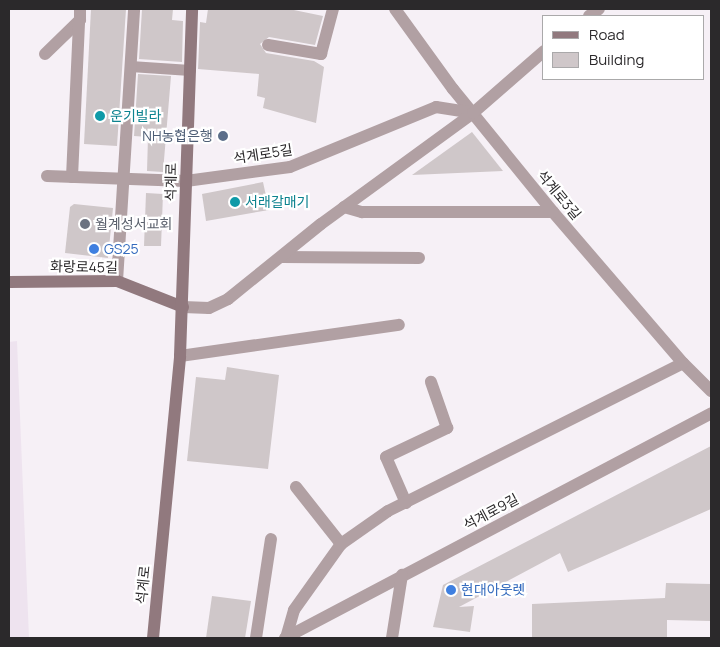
<!DOCTYPE html>
<html>
<head>
<meta charset="utf-8">
<style>
	body { margin:0 }
	#map { position:relative; width:720px; height:647px; overflow:hidden; background:#f6f0f6; font-family:Manrope,"Noto Sans KR",sans-serif }
	div>[style] { position:absolute }
	.built>* { inset:0; background:#eee3ef }
	.building>* { inset:0; background:#cfc7c9 }
	.lane>* { height:11px; margin:-5.5px; padding:0 5.5px; transform-origin:5.5px; border-radius:5.5px; background:#b1a0a3 }
	.street>* { height:12px; margin:-6px; padding:0 6px; transform-origin:6px; border-radius:6px; background:#b1a0a3 }
	.secondary>* { height:12px; margin:-6px; padding:0 6px; transform-origin:6px; border-radius:6px; background:#91797e }
	.dots>* { width:14px; height:14px; translate:-50% -50%; box-sizing:border-box; border:2px solid #fff; border-radius:50% }
	span { translate:-50% -50%; white-space:nowrap; text-align:center; line-height:1.15; -webkit-text-stroke:4.5px #fff; paint-order:stroke }
	.culture-label { font-size:14px; color:#0d838f }
	.left { translate:0 -50%; text-align:left }
	.service-label { font-size:14px; color:#4e5e75 }
	.right { translate:-100% -50%; text-align:right }
	.street-label { font-size:14px; color:#2b292b }
	.worship-label { font-size:14px; color:#5b616d }
	.shop-label { font-size:14px; color:#366cbe }
	.frame { position:absolute; inset:0; border:10px solid #2b292b; pointer-events:none }
	.legend { position:absolute; left:542px; top:15px; width:162px; height:65px; box-sizing:border-box; background:#fff; border:1px solid #aaa9aa; margin:0; padding:6px 9px; list-style:none; font-size:15px; color:#2b292b }
	.legend li { display:flex; align-items:center; gap:10px; height:25px }
	.legend b { width:25px; border:1px solid #aaa9aa }
</style>
</head>
<body>
<div id="map">
	<div class="built">
		<div style="clip-path:polygon(17px 341px,29px 638px,9px 638px,9px 342px)"></div>
	</div>
	<div class="building">
		<div style="clip-path:polygon(91px 9px,126px 9px,117px 146px,84px 144px)"></div>
		<div style="clip-path:polygon(142px 9px,173px 9px,172px 20px,183px 21px,182px 62px,139px 59px)"></div>
		<div style="clip-path:polygon(208px 9px,289px 9px,323px 16px,315px 45px,269px 37px,260px 44px,266px 53px,314px 61px,324px 67px,316px 123px,263px 108px,265px 98px,257px 96px,259px 74px,198px 69px,200px 22px,206px 23px)"></div>
		<div style="clip-path:polygon(138px 74px,171px 76px,163px 172px,147px 171px,148px 137px,134px 136px)"></div>
		<div style="clip-path:polygon(472px 132px,503px 171px,412px 175px)"></div>
		<div style="clip-path:polygon(263px 182px,269px 210px,206px 221px,202px 194px)"></div>
		<div style="clip-path:polygon(146px 193px,163px 194px,161px 246px,144px 246px)"></div>
		<div style="clip-path:polygon(74px 204px,113px 208px,108px 258px,65px 253px,70px 207px)"></div>
		<div style="clip-path:polygon(227px 367px,279px 375px,268px 469px,187px 461px,196px 377px,225px 380px)"></div>
		<div style="clip-path:polygon(711px 446px,711px 509px,568px 572px,560px 553px,459px 607px,474px 606px,470px 632px,433px 627px,443px 585px)"></div>
		<div style="clip-path:polygon(666px 583px,711px 584px,711px 621px,667px 620px,667px 638px,532px 638px,532px 604px,665px 598px)"></div>
		<div style="clip-path:polygon(212px 596px,251px 601px,245px 638px,206px 638px)"></div>
	</div>
	<div class="lane">
		<div style="left:130px;top:66px;width:60px;rotate:3.8deg"></div>
	</div>
	<div class="street">
		<div style="left:395px;top:9px;width:99px;rotate:54.1deg"></div>
		<div style="left:453px;top:89px;width:159px;rotate:50.9deg"></div>
		<div style="left:553px;top:212px;width:199px;rotate:49.3deg"></div>
		<div style="left:683px;top:363px;width:40px;rotate:45deg"></div>
		<div style="left:589px;top:16px;width:12px;rotate:-35deg"></div>
		<div style="left:268px;top:45px;width:54px;rotate:9.6deg"></div>
		<div style="left:321px;top:54px;width:47px;rotate:-75.1deg"></div>
		<div style="left:45px;top:54px;width:49px;rotate:-44.2deg"></div>
		<div style="left:80px;top:20px;width:11px;rotate:-90deg"></div>
		<div style="left:47px;top:176px;width:139px;rotate:2.1deg"></div>
		<div style="left:186px;top:181px;width:105px;rotate:-7.7deg"></div>
		<div style="left:290px;top:167px;width:158px;rotate:-22.3deg"></div>
		<div style="left:436px;top:107px;width:37px;rotate:9deg"></div>
		<div style="left:72px;top:177px;width:156px;rotate:-87.4deg"></div>
		<div style="left:344px;top:207px;width:19px;rotate:16deg"></div>
		<div style="left:362px;top:212px;width:191px"></div>
		<div style="left:282px;top:257px;width:137px;rotate:0.4deg"></div>
		<div style="left:117px;top:281px;width:273px;rotate:-86.4deg"></div>
		<div style="left:183px;top:307px;width:26px;rotate:2deg"></div>
		<div style="left:209px;top:308px;width:21px;rotate:-25deg"></div>
		<div style="left:228px;top:299px;width:119px;rotate:-38.9deg"></div>
		<div style="left:321px;top:224px;width:188px;rotate:-36.1deg"></div>
		<div style="left:473px;top:113px;width:94px;rotate:-41.1deg"></div>
		<div style="left:180px;top:356px;width:221px;rotate:-8.1deg"></div>
		<div style="left:296px;top:487px;width:73px;rotate:51.7deg"></div>
		<div style="left:406px;top:503px;width:50px;rotate:-113.5deg"></div>
		<div style="left:386px;top:457px;width:68px;rotate:-25.4deg"></div>
		<div style="left:447px;top:428px;width:49px;rotate:-109.2deg"></div>
		<div style="left:256px;top:638px;width:100px;rotate:-81.4deg"></div>
		<div style="left:285px;top:638px;width:482px;rotate:-27.8deg"></div>
		<div style="left:286px;top:638px;width:29px;rotate:-74deg"></div>
		<div style="left:294px;top:610px;width:81px;rotate:-54.5deg"></div>
		<div style="left:341px;top:544px;width:57px;rotate:-35.1deg"></div>
		<div style="left:388px;top:511px;width:330px;rotate:-26.6deg"></div>
		<div style="left:392px;top:638px;width:64px;rotate:-81deg"></div>
	</div>
	<div class="secondary">
		<div style="left:9px;top:282px;width:108px;rotate:-0.5deg"></div>
		<div style="left:117px;top:281px;width:71px;rotate:21.5deg"></div>
		<div style="left:153px;top:638px;width:283px;rotate:-84.5deg"></div>
		<div style="left:180px;top:356px;width:347px;rotate:-88deg"></div>
	</div>
	<div class="dots">
		<div style="left:100px;top:116px;background:#0f9aa8"></div>
		<div style="left:223px;top:136px;background:#5c6f8a"></div>
		<div style="left:235px;top:202px;background:#0f9aa8"></div>
		<div style="left:85px;top:224px;background:#6b7280"></div>
		<div style="left:94px;top:249px;background:#3f7fe0"></div>
		<div style="left:451px;top:590px;background:#3f7fe0"></div>
	</div>
	<div class="culture-label">
		<span class="left" style="left:110px;top:116px">운기빌라</span>
		<span class="left" style="left:245px;top:202px">서래갈매기</span>
	</div>
	<div class="service-label">
		<span class="right" style="left:213px;top:136px">NH농협은행</span>
	</div>
	<div class="street-label">
		<span style="left:263px;top:154px;rotate:-9deg">석계로5길</span>
		<span style="left:171px;top:182px;rotate:-89deg">석계로</span>
		<span style="left:559px;top:195px;rotate:50deg">석계로3길</span>
		<span style="left:84px;top:267px;rotate:1deg">화랑로45길</span>
		<span style="left:491px;top:512px;rotate:-28deg">석계로9길</span>
		<span style="left:143px;top:585px;rotate:-84deg">석계로</span>
	</div>
	<div class="worship-label">
		<span class="left" style="left:95px;top:224px">월계성서교회</span>
	</div>
	<div class="shop-label">
		<span class="left" style="left:104px;top:249px">GS25</span>
		<span class="left" style="left:461px;top:590px">현대아웃렛</span>
	</div>
	<div class="frame"></div>
	<ul class="legend">
	<li><b style="height:6px;background:#91797e"></b>Road</li>
	<li><b style="height:14px;background:#cfc7c9"></b>Building</li>
	</ul>
</div>
</body>
</html>
